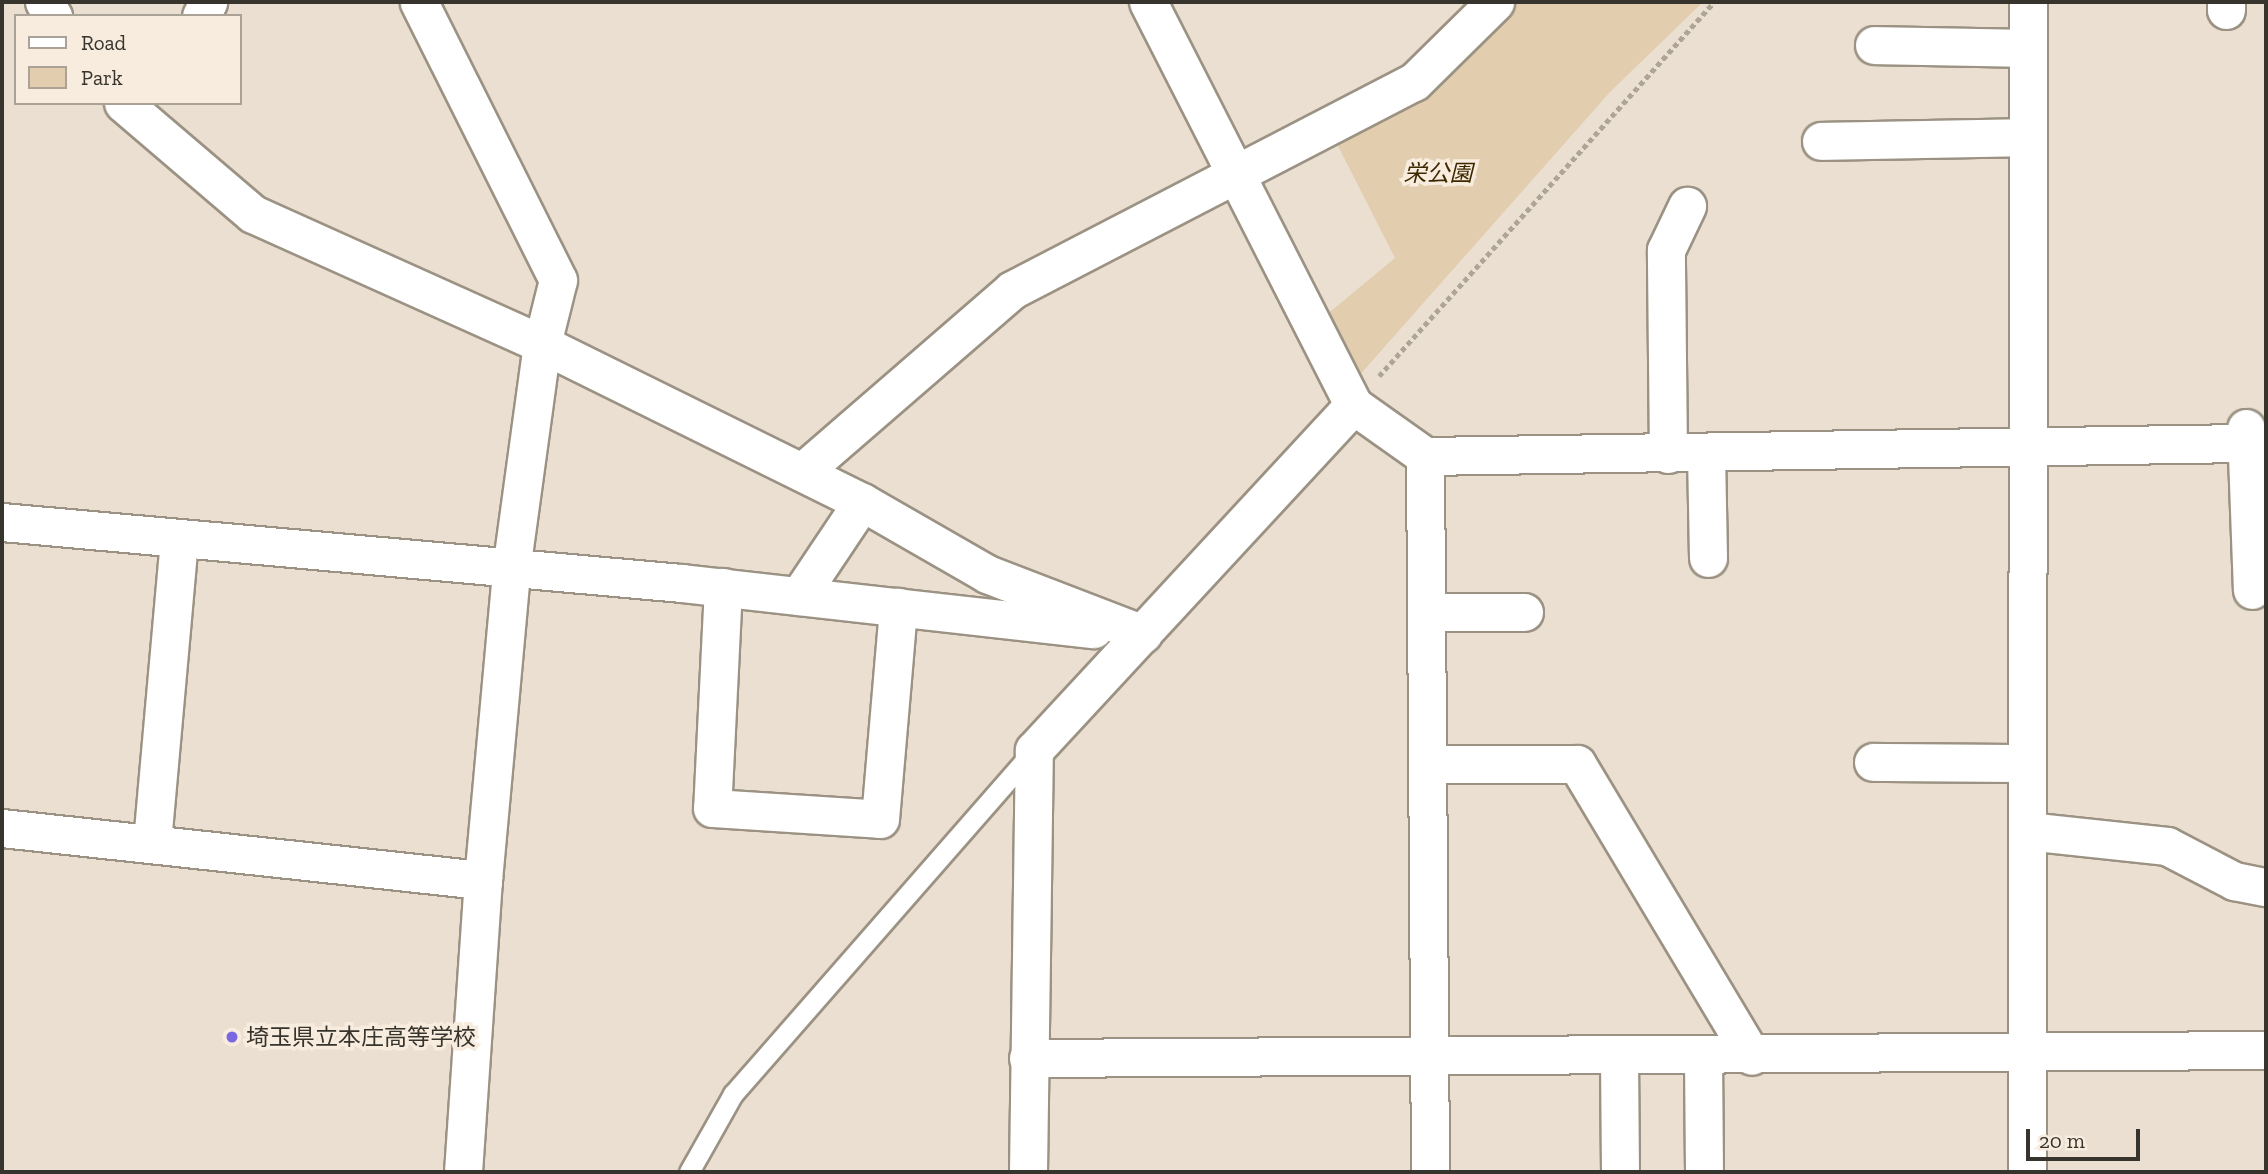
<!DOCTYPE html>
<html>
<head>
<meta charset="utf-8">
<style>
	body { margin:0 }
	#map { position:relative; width:2268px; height:1174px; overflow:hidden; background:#eadfd0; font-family:"Zilla Slab","Noto Sans JP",serif }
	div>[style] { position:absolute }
	.green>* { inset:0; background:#e2cdaf }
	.path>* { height:4.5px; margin-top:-2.25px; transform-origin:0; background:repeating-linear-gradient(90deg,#aea599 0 5px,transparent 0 8.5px) }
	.roads { filter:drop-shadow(2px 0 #9b9283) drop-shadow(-2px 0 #9b9283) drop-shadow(0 2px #9b9283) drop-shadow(0 -2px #9b9283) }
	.service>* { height:19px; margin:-9.5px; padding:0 9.5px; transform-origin:9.5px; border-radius:9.5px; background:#fff }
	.minor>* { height:37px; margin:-18.5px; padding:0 18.5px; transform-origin:18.5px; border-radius:18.5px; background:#fff }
	.dots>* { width:19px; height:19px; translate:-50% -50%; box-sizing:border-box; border:4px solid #f7ecdd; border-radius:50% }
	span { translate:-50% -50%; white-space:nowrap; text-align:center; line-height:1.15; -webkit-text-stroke:7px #f7ecdd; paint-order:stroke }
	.park-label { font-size:23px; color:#3e2800; font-style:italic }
	.poi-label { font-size:23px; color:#37332d }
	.left { translate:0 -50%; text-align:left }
	.frame { position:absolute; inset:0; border:4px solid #37332d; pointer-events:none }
	.legend { position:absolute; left:14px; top:14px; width:228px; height:91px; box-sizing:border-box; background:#f7ecdd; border:2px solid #aaa297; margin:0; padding:9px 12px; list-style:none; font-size:21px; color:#37332d }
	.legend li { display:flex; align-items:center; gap:14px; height:35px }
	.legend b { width:35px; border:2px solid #aaa297 }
	.scale { position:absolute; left:2026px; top:1129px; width:114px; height:32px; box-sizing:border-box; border:4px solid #37332d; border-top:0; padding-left:9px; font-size:21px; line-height:24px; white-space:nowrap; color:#37332d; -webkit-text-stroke:5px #f7ecdd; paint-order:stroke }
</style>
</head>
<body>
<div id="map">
	<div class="green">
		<div style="clip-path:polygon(1515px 2px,1703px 2px,1610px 92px,1357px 378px,1319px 321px,1395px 258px,1336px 142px,1413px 98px)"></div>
	</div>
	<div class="path">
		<div style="left:1379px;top:376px;width:502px;rotate:-48.15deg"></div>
	</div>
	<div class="roads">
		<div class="service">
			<div style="left:689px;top:1172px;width:90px;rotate:-60.6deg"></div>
			<div style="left:733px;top:1094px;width:452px;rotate:-48.8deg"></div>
		</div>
		<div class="minor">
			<div style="left:44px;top:2px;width:17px;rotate:57deg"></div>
			<div style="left:1148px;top:2px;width:452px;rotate:63deg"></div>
			<div style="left:1353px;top:405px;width:88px;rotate:35.3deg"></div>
			<div style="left:1425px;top:456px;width:822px;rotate:-0.91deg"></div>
			<div style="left:2226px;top:10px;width:8px;rotate:-90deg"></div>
			<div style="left:201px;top:16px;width:16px;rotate:-63deg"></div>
			<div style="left:1874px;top:45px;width:153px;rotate:1.1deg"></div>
			<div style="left:123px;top:103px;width:171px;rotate:40.5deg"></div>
			<div style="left:253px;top:214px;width:317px;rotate:24.2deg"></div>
			<div style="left:542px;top:344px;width:357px;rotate:26.3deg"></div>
			<div style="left:862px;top:502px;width:144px;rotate:29.9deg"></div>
			<div style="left:987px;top:574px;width:167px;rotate:21deg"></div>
			<div style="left:1821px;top:141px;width:207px;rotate:-1.1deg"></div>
			<div style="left:2246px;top:428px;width:162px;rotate:87.9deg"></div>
			<div style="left:1706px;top:453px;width:105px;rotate:88.9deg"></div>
			<div style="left:1668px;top:454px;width:204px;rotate:-90.6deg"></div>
			<div style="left:1666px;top:250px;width:49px;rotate:-64.5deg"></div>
			<div style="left:1425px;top:456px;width:716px;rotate:89.6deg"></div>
			<div style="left:802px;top:472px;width:278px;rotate:-40.9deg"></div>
			<div style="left:1012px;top:290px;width:453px;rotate:-27.4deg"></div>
			<div style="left:1414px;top:82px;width:114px;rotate:-44.6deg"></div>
			<div style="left:2px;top:522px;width:682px;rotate:5.13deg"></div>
			<div style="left:681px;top:583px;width:415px;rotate:6.4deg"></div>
			<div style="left:723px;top:587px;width:221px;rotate:92.8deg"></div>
			<div style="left:712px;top:808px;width:168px;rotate:3.7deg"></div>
			<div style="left:880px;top:819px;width:213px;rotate:-85.1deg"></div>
			<div style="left:799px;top:596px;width:113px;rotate:-56.2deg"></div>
			<div style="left:1427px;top:612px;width:97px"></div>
			<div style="left:1873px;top:762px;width:154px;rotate:0.4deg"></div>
			<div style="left:1428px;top:764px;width:149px"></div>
			<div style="left:1577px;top:764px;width:340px;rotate:59.1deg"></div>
			<div style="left:2px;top:828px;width:484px;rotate:6.2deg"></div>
			<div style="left:483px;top:880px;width:311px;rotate:-84.8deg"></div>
			<div style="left:511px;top:570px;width:228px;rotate:-82.2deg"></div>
			<div style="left:542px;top:344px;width:66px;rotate:-76deg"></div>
			<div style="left:558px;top:280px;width:311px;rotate:-116.6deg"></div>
			<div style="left:2027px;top:831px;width:141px;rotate:6.1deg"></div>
			<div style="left:2167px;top:846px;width:76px;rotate:27.6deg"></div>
			<div style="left:2234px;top:881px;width:33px;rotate:11deg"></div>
			<div style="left:152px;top:842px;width:305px;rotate:-84.9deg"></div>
			<div style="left:1619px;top:1057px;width:115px;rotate:89.5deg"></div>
			<div style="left:1703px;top:1057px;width:115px;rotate:89.5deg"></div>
			<div style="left:1028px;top:1058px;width:1238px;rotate:-0.37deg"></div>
			<div style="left:463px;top:1172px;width:293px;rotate:-86.1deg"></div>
			<div style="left:1028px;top:1172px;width:422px;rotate:-89.2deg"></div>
			<div style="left:1034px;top:750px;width:470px;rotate:-47.2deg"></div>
			<div style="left:2027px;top:1172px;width:1170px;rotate:-89.95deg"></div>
		</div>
	</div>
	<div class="dots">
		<div style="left:232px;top:1037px;background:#7b67e2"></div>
	</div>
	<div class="park-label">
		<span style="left:1438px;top:173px">栄公園</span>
	</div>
	<div class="poi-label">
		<span class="left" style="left:246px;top:1037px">埼玉県立本庄高等学校</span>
	</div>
	<div class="frame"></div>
	<ul class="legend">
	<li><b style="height:9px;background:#fff"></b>Road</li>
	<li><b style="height:19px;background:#e2cdaf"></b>Park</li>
	</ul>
	<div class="scale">20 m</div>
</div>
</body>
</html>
